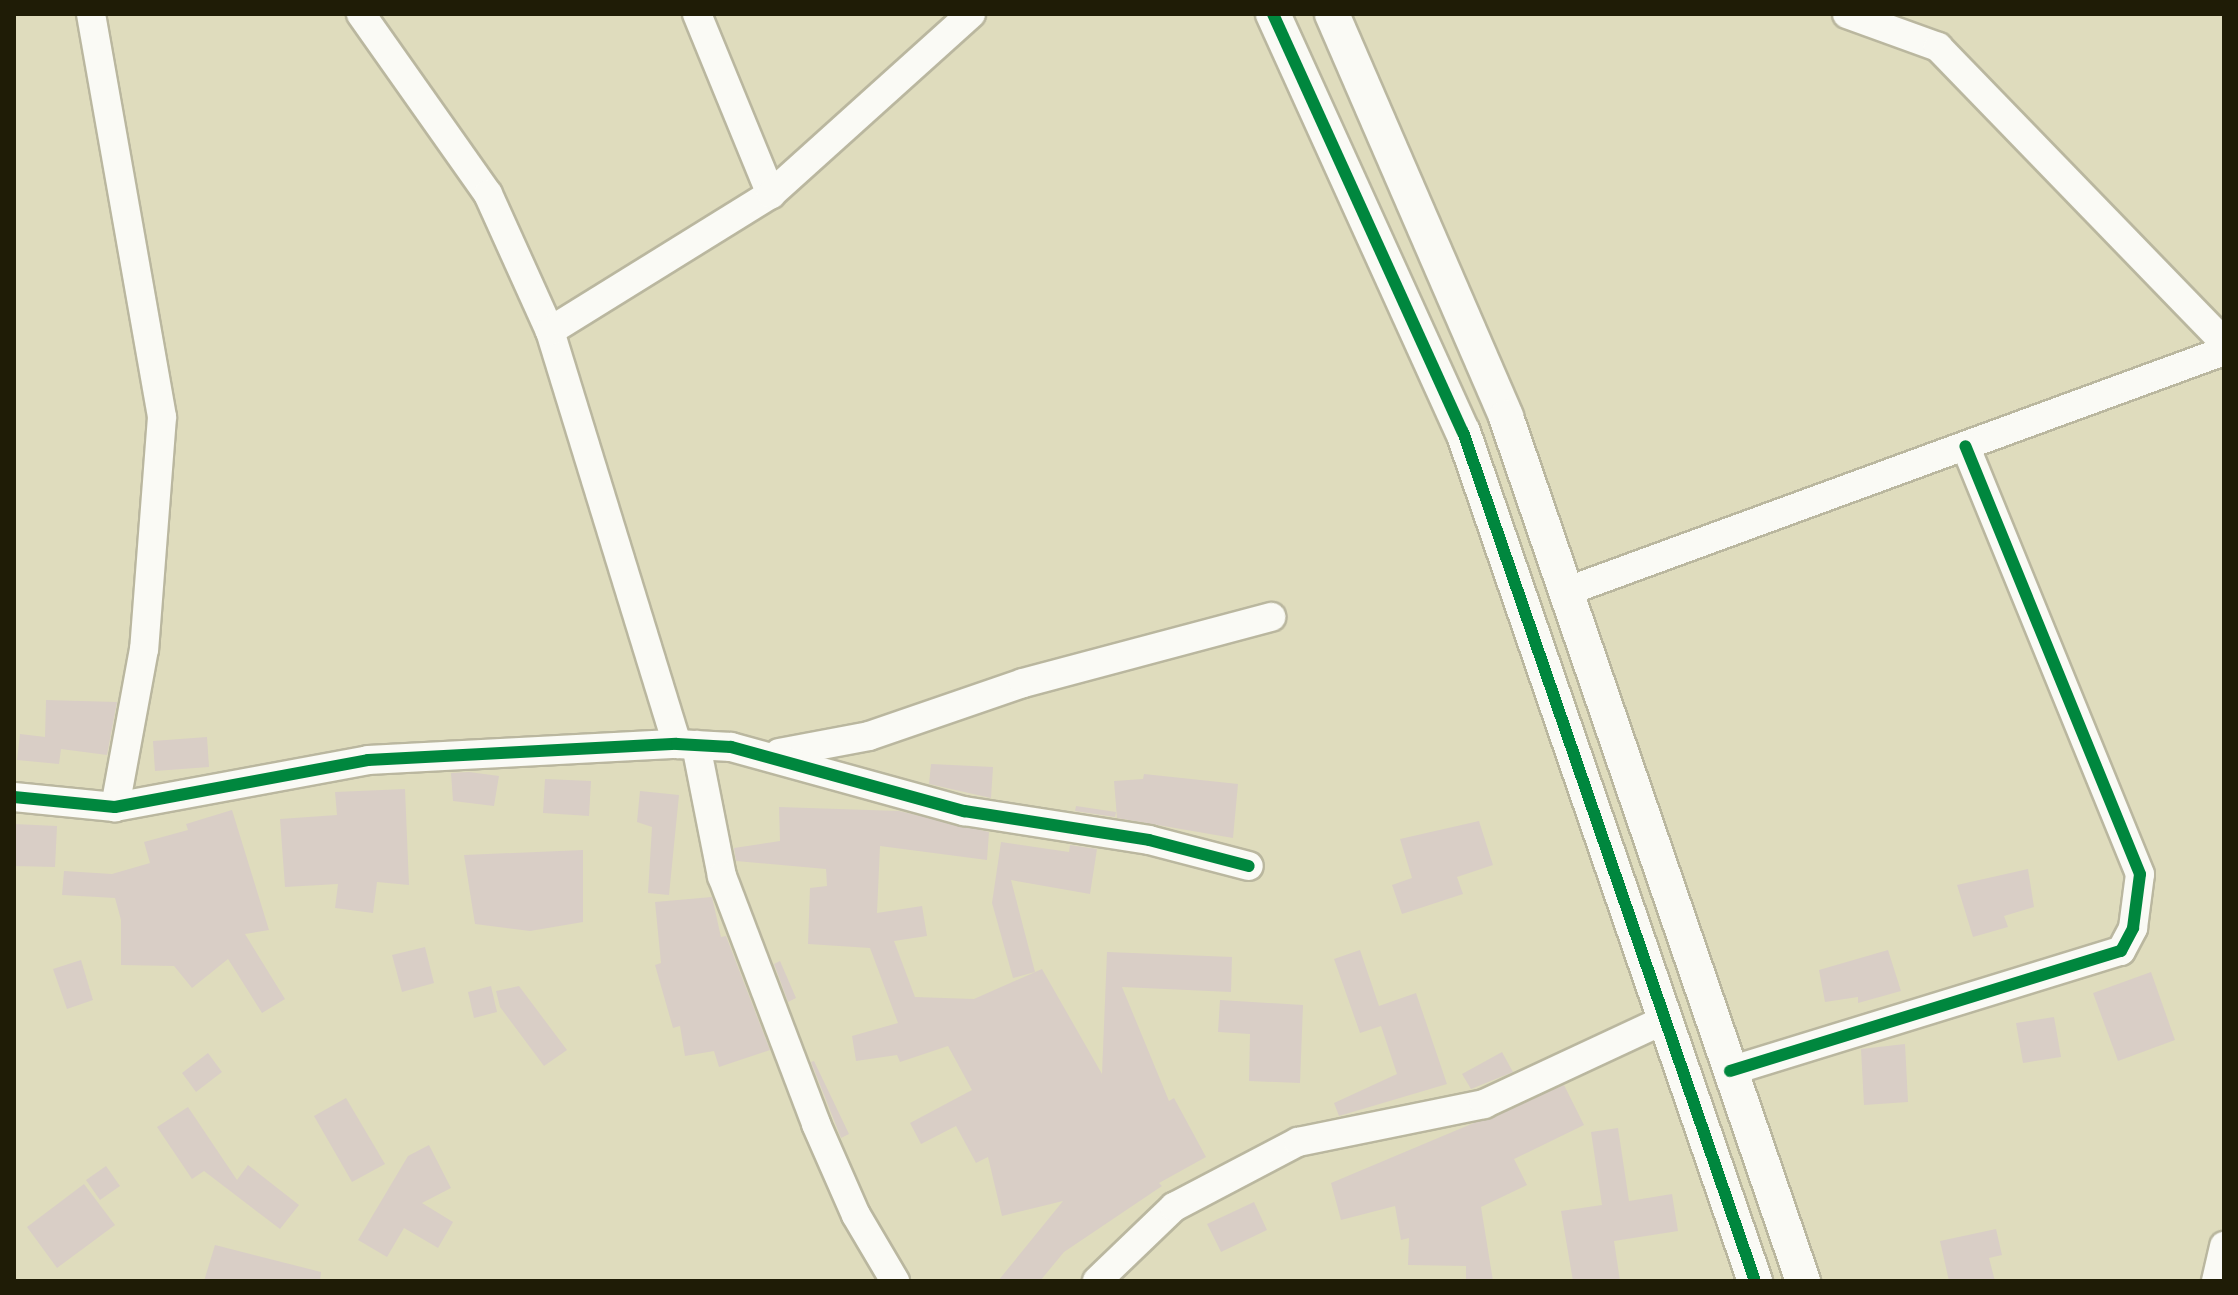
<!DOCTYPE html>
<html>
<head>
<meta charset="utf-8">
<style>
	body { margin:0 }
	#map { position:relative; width:2238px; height:1295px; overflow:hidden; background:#dfdcbd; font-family:Jost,sans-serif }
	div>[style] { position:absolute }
	.building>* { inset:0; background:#d9cec6 }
	.roads { filter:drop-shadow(2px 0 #bab79f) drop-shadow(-2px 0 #bab79f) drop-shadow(0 2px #bab79f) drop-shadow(0 -2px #bab79f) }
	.minor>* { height:28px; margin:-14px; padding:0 14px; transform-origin:14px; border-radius:14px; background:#fafaf5 }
	.tertiary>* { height:34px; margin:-17px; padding:0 17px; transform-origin:17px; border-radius:17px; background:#fafaf5 }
	.cycleway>* { height:12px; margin:-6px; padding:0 6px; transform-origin:6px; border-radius:6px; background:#00873e }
	span { translate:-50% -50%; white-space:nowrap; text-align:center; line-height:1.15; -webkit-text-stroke:6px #fbf4bb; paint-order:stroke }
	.frame { position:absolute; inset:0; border:16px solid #1f1c06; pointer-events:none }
</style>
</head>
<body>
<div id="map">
	<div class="building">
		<div style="clip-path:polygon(46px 700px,117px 702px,107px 755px,61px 749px,59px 764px,17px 760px,20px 734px,45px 737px)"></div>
		<div style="clip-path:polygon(207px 737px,209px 767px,155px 771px,153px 741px)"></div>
		<div style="clip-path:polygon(931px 764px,993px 767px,991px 798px,929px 784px)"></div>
		<div style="clip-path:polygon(469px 772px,499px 776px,494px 806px,453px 801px,451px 773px)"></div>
		<div style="clip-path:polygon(1144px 774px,1238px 784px,1233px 838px,1117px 818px,1114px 781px,1143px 779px)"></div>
		<div style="clip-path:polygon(545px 779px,591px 781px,589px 816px,543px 813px)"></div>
		<div style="clip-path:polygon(405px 789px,409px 885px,377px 882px,373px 913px,335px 908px,338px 884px,285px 887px,280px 819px,337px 815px,335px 792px)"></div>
		<div style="clip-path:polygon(640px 791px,679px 795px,669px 895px,648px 893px,652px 827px,637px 822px)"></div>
		<div style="clip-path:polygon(1076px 806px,1116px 812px,1115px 817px,1075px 811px)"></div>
		<div style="clip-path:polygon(779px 807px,899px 811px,989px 832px,987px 860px,880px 846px,877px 913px,922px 906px,927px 936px,894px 941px,915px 997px,974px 999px,1042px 969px,1102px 1074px,1107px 952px,1232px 957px,1231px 992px,1122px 987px,1169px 1101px,1174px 1098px,1206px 1157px,1159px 1183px,1162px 1186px,1064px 1252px,1040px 1281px,998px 1281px,1063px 1201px,1002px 1216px,988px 1157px,976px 1163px,956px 1126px,921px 1144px,910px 1123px,972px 1090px,948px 1046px,900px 1062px,897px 1055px,856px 1061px,852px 1036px,898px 1023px,870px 948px,808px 944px,810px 888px,827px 886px,826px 869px,736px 861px,734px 848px,780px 841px)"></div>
		<div style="clip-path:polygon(232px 810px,269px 930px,245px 934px,285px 999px,262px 1013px,228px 959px,192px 988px,174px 966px,121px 965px,121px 920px,115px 898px,62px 895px,64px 871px,112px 874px,150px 863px,144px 842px,188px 830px,186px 824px)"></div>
		<div style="clip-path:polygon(1479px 821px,1493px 865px,1457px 877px,1463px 894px,1402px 914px,1392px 885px,1412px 878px,1400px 839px)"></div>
		<div style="clip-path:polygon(14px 824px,57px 826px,55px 867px,14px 866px)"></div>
		<div style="clip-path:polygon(1001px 842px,1069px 852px,1070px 845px,1097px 849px,1090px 894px,1011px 880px,1035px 972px,1013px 978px,992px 903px)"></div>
		<div style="clip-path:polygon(583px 850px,583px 922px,530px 931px,475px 924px,464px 855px)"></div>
		<div style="clip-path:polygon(2028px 869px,2034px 907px,2004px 916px,2008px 927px,1973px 937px,1957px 885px)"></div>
		<div style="clip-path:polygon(712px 897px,721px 937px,726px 936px,770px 1050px,719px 1067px,714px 1051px,685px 1056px,680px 1026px,673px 1028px,655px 965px,661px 963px,655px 902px)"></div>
		<div style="clip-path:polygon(425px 947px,434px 983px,402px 992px,392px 955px)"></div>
		<div style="clip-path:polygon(1360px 950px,1379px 1006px,1416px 993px,1447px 1084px,1339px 1116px,1334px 1103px,1397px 1074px,1381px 1026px,1360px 1033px,1334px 959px)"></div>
		<div style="clip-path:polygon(1888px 950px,1901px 991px,1858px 1003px,1858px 997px,1825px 1002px,1819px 970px)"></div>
		<div style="clip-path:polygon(81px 960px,93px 1000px,67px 1009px,53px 969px)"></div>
		<div style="clip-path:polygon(780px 961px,796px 998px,788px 1002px,774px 964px)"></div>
		<div style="clip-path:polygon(2151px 972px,2175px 1040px,2118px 1061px,2093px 993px)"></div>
		<div style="clip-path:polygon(491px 986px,497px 1012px,474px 1018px,468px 992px)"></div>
		<div style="clip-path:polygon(519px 986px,567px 1050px,544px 1066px,500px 1007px,496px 991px)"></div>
		<div style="clip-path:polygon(1220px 1000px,1303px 1005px,1300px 1083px,1249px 1081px,1250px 1034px,1218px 1032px)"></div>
		<div style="clip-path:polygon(2054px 1017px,2061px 1057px,2023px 1063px,2016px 1023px)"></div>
		<div style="clip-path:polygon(1905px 1044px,1908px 1102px,1864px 1105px,1861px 1049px)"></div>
		<div style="clip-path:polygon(1502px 1052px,1513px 1072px,1471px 1089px,1462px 1074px)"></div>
		<div style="clip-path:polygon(208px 1053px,222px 1072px,196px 1092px,182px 1073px)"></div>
		<div style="clip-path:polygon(814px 1061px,849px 1134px,841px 1138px,811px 1062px)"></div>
		<div style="clip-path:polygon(1564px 1085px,1584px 1125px,1514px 1159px,1527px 1185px,1481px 1207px,1493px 1281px,1466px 1281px,1466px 1266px,1408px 1265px,1409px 1238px,1401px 1240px,1395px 1206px,1341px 1220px,1331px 1183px)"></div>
		<div style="clip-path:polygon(346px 1098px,385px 1164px,352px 1182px,314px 1116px)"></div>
		<div style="clip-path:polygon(188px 1107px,237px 1180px,248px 1165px,299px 1205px,280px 1229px,204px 1171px,192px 1179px,157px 1127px)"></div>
		<div style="clip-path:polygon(1618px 1128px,1629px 1201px,1672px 1194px,1678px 1231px,1614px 1241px,1620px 1281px,1573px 1281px,1561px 1211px,1602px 1205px,1591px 1132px)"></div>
		<div style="clip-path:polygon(429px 1145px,451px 1188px,422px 1203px,453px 1222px,438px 1248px,404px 1228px,387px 1257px,358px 1240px,408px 1156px)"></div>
		<div style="clip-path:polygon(106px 1166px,120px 1186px,100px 1200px,86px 1180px)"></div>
		<div style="clip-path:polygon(84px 1184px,115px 1225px,57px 1268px,27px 1227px)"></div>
		<div style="clip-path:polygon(1254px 1202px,1267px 1230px,1221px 1252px,1207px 1224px)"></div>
		<div style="clip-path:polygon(1996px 1229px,2002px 1255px,1989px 1258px,1995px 1281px,1949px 1281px,1940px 1241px)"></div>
		<div style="clip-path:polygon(215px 1245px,321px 1272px,320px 1281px,204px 1281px)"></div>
	</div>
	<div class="roads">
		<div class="minor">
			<div style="left:91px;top:14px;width:409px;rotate:80deg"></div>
			<div style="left:162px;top:417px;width:233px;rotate:94.4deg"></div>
			<div style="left:144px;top:649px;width:161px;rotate:100.4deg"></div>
			<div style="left:361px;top:14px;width:220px;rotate:54.8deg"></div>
			<div style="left:488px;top:194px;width:150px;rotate:65.7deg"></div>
			<div style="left:550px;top:331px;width:432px;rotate:72.9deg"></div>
			<div style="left:697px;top:14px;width:195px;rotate:67.7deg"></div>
			<div style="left:1847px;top:14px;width:97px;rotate:19.9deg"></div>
			<div style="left:1938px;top:47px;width:411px;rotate:45.9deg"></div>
			<div style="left:550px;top:331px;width:260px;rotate:-31.8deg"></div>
			<div style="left:771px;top:194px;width:269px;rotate:-42deg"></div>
			<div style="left:1565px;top:592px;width:702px;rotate:-20.09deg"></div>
			<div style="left:696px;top:745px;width:134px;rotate:78.8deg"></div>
			<div style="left:722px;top:876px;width:265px;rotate:69.2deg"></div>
			<div style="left:816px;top:1124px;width:99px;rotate:66.3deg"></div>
			<div style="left:856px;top:1215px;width:77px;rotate:59.4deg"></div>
			<div style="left:779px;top:753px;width:92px;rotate:-10.7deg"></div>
			<div style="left:869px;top:736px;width:163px;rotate:-19deg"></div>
			<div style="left:1023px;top:683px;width:257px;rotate:-14.9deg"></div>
			<div style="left:14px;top:797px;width:101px;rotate:5.7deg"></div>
			<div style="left:115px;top:807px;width:257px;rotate:-10.5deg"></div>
			<div style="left:368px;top:760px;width:309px;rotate:-3deg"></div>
			<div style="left:677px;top:744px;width:54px;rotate:3.2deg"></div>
			<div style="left:731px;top:747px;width:242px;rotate:15.4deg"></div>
			<div style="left:964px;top:811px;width:187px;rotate:8.9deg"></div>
			<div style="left:1149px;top:840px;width:103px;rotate:14.6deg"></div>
			<div style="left:1730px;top:1071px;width:409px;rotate:-17.1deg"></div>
			<div style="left:2121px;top:951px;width:26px;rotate:-62deg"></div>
			<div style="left:2133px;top:928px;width:54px;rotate:-82.6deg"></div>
			<div style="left:2140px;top:874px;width:462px;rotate:-112.2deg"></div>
			<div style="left:1097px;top:1281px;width:107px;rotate:-43.9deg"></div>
			<div style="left:1174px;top:1207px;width:140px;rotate:-27.7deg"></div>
			<div style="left:1298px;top:1142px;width:190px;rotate:-11.5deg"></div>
			<div style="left:1484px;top:1104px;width:201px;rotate:-25deg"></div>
			<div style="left:2216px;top:1281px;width:36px;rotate:-77deg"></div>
		</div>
		<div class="tertiary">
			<div style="left:1273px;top:14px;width:459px;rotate:65.6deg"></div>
			<div style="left:1463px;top:432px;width:898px;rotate:71.02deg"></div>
			<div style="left:1332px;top:14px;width:439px;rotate:66.6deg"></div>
			<div style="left:1506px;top:417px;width:914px;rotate:71.03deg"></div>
		</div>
	</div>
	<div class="cycleway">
		<div style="left:1273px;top:14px;width:459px;rotate:65.6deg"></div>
		<div style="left:1463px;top:432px;width:898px;rotate:71.02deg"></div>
		<div style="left:14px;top:797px;width:101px;rotate:5.7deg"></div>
		<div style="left:115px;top:807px;width:257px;rotate:-10.5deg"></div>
		<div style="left:368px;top:760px;width:309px;rotate:-3deg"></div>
		<div style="left:677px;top:744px;width:54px;rotate:3.2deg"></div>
		<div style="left:731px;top:747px;width:242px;rotate:15.4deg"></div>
		<div style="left:964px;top:811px;width:187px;rotate:8.9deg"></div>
		<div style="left:1149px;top:840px;width:103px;rotate:14.6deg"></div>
		<div style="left:1730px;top:1071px;width:409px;rotate:-17.1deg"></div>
		<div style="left:2121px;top:951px;width:26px;rotate:-62deg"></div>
		<div style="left:2133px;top:928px;width:54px;rotate:-82.6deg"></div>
		<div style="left:2140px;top:874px;width:462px;rotate:-112.2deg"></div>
	</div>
	<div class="frame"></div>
</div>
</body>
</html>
